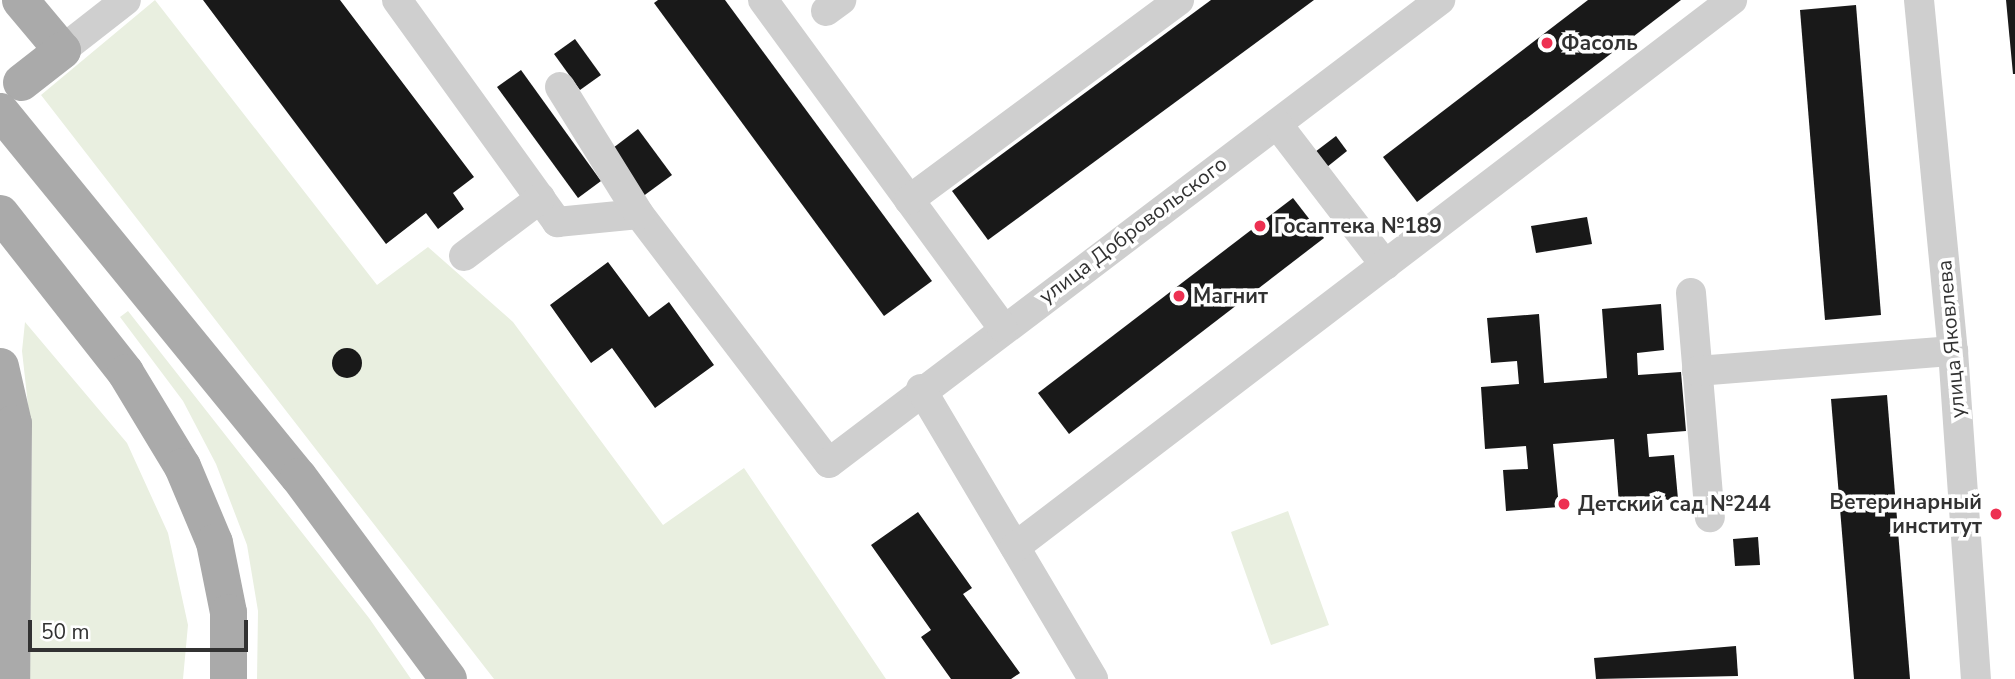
<!DOCTYPE html>
<html>
<head>
<meta charset="utf-8">
<style>
	body { margin:0 }
	#map { position:relative; width:2015px; height:679px; overflow:hidden; background:#fff; font-family:"Nunito Sans",sans-serif }
	div>[style] { position:absolute }
	.green>* { inset:0; background:#e9efe0 }
	.building>* { inset:0; background:#191919 }
	.round { border-radius:50% }
	.minor>* { height:30px; margin:-15px; padding:0 15px; transform-origin:15px; border-radius:15px; background:#cfcfcf }
	.major>* { height:37px; margin:-18.5px; padding:0 18.5px; transform-origin:18.5px; border-radius:18.5px; background:#aaa }
	.dots>* { width:19px; height:19px; translate:-50% -50%; box-sizing:border-box; border:4px solid #fff; border-radius:50% }
	span { translate:-50% -50%; white-space:nowrap; text-align:center; line-height:1.15; -webkit-text-stroke:7px #fff; paint-order:stroke }
	.poi-label { font-size:21px; color:#323232; font-weight:700 }
	.left { translate:0 -50%; text-align:left }
	.right { translate:-100% -50%; text-align:right }
	.street-label { font-size:21px; color:#323232 }
	.scale { position:absolute; left:28px; top:620px; width:220px; height:32px; box-sizing:border-box; border:4px solid #323232; border-top:0; padding-left:9px; font-size:21px; line-height:24px; white-space:nowrap; color:#323232; -webkit-text-stroke:5px #fff; paint-order:stroke }
</style>
</head>
<body>
<div id="map">
	<div class="green">
		<div style="clip-path:polygon(155px 0,377px 285px,428px 247px,513px 322px,663px 525px,744px 468px,886px 679px,494px 679px,41px 95px)"></div>
		<div style="clip-path:polygon(128px 311px,369px 618px,411px 679px,257px 679px,258px 611px,247px 545px,216px 464px,183px 401px,120px 317px)"></div>
		<div style="clip-path:polygon(25px 322px,127px 443px,168px 533px,188px 625px,183px 679px,30px 679px,32px 441px,22px 351px)"></div>
		<div style="clip-path:polygon(1288px 511px,1329px 625px,1271px 645px,1231px 532px)"></div>
	</div>
	<div class="building">
		<div style="clip-path:polygon(203px 0,340px 0,474px 177px,453px 193px,464px 209px,438px 229px,426px 213px,386px 244px)"></div>
		<div style="clip-path:polygon(658px 0,725px 0,932px 281px,884px 316px,654px 3px)"></div>
		<div style="clip-path:polygon(1211px 0,1314px 0,988px 240px,952px 191px)"></div>
		<div style="clip-path:polygon(1588px 0,1681px 0,1417px 202px,1383px 157px)"></div>
		<div style="clip-path:polygon(2006px 0,2015px 0,2015px 74px,2013px 74px)"></div>
		<div style="clip-path:polygon(1856px 5px,1881px 315px,1825px 320px,1800px 10px)"></div>
		<div style="clip-path:polygon(575px 39px,601px 75px,580px 90px,554px 54px)"></div>
		<div style="clip-path:polygon(521px 70px,601px 181px,578px 198px,497px 87px)"></div>
		<div style="clip-path:polygon(638px 129px,672px 175px,642px 197px,609px 151px)"></div>
		<div style="clip-path:polygon(1336px 136px,1347px 151px,1327px 167px,1315px 152px)"></div>
		<div style="clip-path:polygon(1293px 198px,1324px 238px,1069px 434px,1038px 393px)"></div>
		<div style="clip-path:polygon(1587px 217px,1592px 244px,1536px 253px,1531px 226px)"></div>
		<div style="clip-path:polygon(608px 262px,649px 317px,669px 302px,714px 365px,655px 408px,612px 348px,591px 363px,550px 305px)"></div>
		<div style="clip-path:polygon(1661px 304px,1664px 350px,1637px 353px,1638px 375px,1681px 372px,1686px 431px,1647px 434px,1649px 457px,1674px 455px,1678px 499px,1619px 504px,1614px 439px,1553px 444px,1559px 507px,1506px 511px,1503px 470px,1528px 469px,1526px 446px,1485px 449px,1481px 387px,1519px 384px,1517px 361px,1491px 363px,1487px 318px,1539px 314px,1544px 383px,1607px 378px,1602px 309px)"></div>
		<div class="round" style="left:332px;top:348px;width:30px;height:30px"></div>
		<div style="clip-path:polygon(1887px 395px,1910px 679px,1854px 679px,1831px 399px)"></div>
		<div style="clip-path:polygon(918px 512px,972px 588px,963px 594px,1020px 673px,1011px 679px,951px 679px,921px 637px,931px 630px,871px 545px)"></div>
		<div style="clip-path:polygon(1758px 537px,1760px 565px,1735px 566px,1733px 539px)"></div>
		<div style="clip-path:polygon(1736px 646px,1738px 676px,1596px 679px,1594px 658px)"></div>
	</div>
	<div class="minor">
		<div style="left:397px;top:0;width:274px;rotate:54.2deg"></div>
		<div style="left:557px;top:222px;width:82px;rotate:-5.6deg"></div>
		<div style="left:639px;top:214px;width:313px;rotate:52.7deg"></div>
		<div style="left:829px;top:463px;width:767px;rotate:-37.15deg"></div>
		<div style="left:763px;top:0;width:405px;rotate:53.8deg"></div>
		<div style="left:1919px;top:0;width:353px;rotate:84.5deg"></div>
		<div style="left:1953px;top:351px;width:329px;rotate:86deg"></div>
		<div style="left:826px;top:11px;width:19px;rotate:-36deg"></div>
		<div style="left:62px;top:50px;width:81px;rotate:-38deg"></div>
		<div style="left:560px;top:87px;width:150px;rotate:58.1deg"></div>
		<div style="left:1277px;top:124px;width:178px;rotate:52.5deg"></div>
		<div style="left:909px;top:200px;width:336px;rotate:-36.5deg"></div>
		<div style="left:464px;top:256px;width:96px;rotate:-37deg"></div>
		<div style="left:1691px;top:293px;width:225px;rotate:85.2deg"></div>
		<div style="left:1697px;top:371px;width:257px;rotate:-4.5deg"></div>
		<div style="left:921px;top:389px;width:337px;rotate:59.3deg"></div>
		<div style="left:1015px;top:547px;width:902px;rotate:-37.34deg"></div>
	</div>
	<div class="major">
		<div style="left:20px;top:0;width:65px;rotate:50deg"></div>
		<div style="left:62px;top:50px;width:52px;rotate:142deg"></div>
		<div style="left:0;top:111px;width:471px;rotate:50.8deg"></div>
		<div style="left:298px;top:476px;width:252px;rotate:53.5deg"></div>
		<div style="left:0;top:213px;width:202px;rotate:51.8deg"></div>
		<div style="left:125px;top:372px;width:110px;rotate:58.8deg"></div>
		<div style="left:182px;top:466px;width:82px;rotate:67.2deg"></div>
		<div style="left:214px;top:542px;width:71px;rotate:78.7deg"></div>
		<div style="left:228px;top:612px;width:67px;rotate:90deg"></div>
		<div style="left:0;top:366px;width:58px;rotate:77.2deg"></div>
		<div style="left:13px;top:423px;width:256px;rotate:90.4deg"></div>
	</div>
	<div class="dots">
		<div style="left:1547px;top:43px;background:#ed3051"></div>
		<div style="left:1260px;top:226px;background:#ed3051"></div>
		<div style="left:1179px;top:296px;background:#ed3051"></div>
		<div style="left:1564px;top:504px;background:#ed3051"></div>
		<div style="left:1996px;top:514px;background:#ed3051"></div>
	</div>
	<div class="poi-label">
		<span class="left" style="left:1561px;top:43px">Фасоль</span>
		<span class="left" style="left:1274px;top:226px">Госаптека №189</span>
		<span class="left" style="left:1193px;top:296px">Магнит</span>
		<span class="right" style="left:1982px;top:514px">Ветеринарный<br>институт</span>
		<span class="left" style="left:1578px;top:504px">Детский сад №244</span>
	</div>
	<div class="street-label">
		<span style="left:1133px;top:230px;rotate:-37deg">улица Добровольского</span>
		<span style="left:1951px;top:339px;rotate:-95deg">улица Яковлева</span>
	</div>
	<div class="scale">50 m</div>
</div>
</body>
</html>
